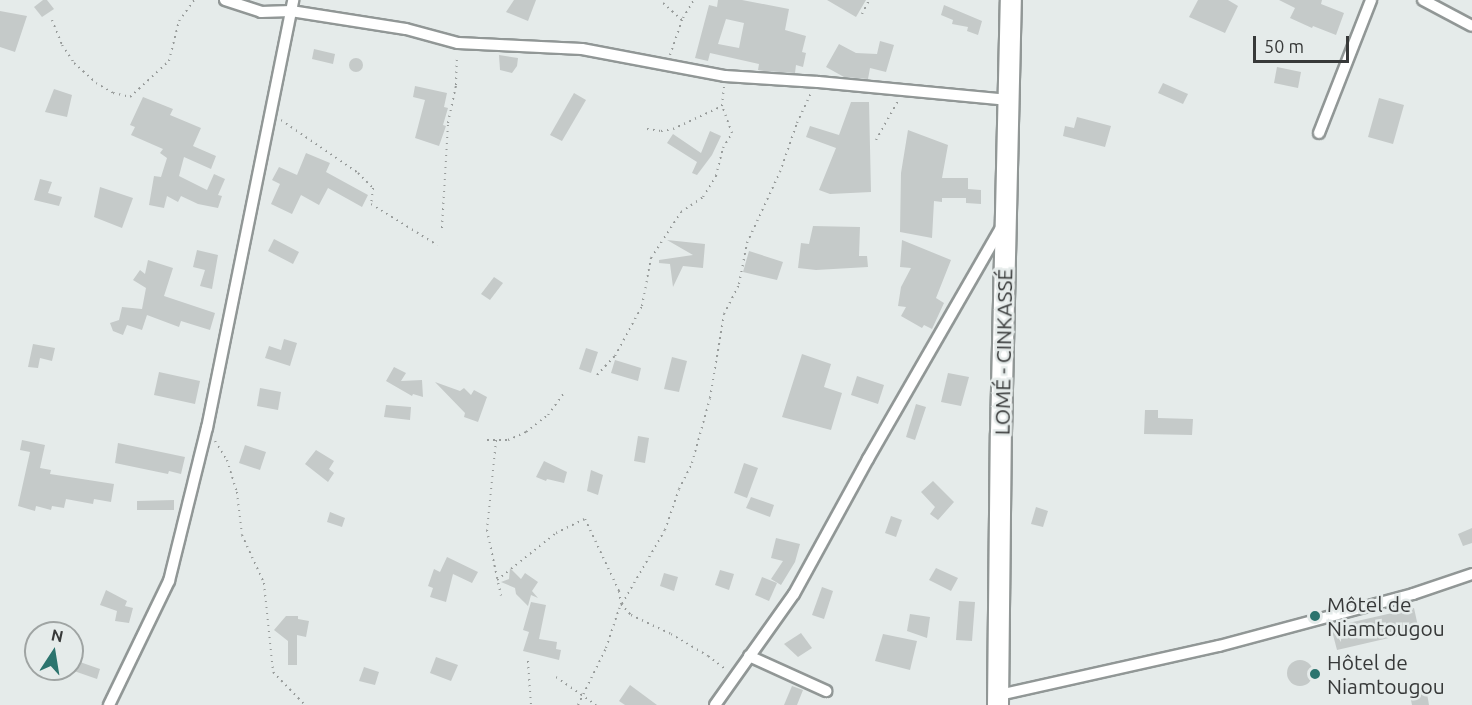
<!DOCTYPE html>
<html>
<head>
<meta charset="utf-8">
<style>
	body { margin:0 }
	#map { position:relative; width:1472px; height:705px; overflow:hidden; background:#e5ebea; font-family:Ubuntu,sans-serif }
	div>[style] { position:absolute }
	.building>* { inset:0; background:#c5cac9 }
	.round { border-radius:50% }
	.path>* { height:2px; margin-top:-1px; transform-origin:0; background:repeating-linear-gradient(90deg,#979b9a 0 1.5px,transparent 0 6px) }
	.roads { filter:drop-shadow(2px 0 #919796) drop-shadow(-2px 0 #919796) drop-shadow(0 2px #919796) drop-shadow(0 -2px #919796) }
	.street>* { height:10px; margin:-5px; padding:0 5px; transform-origin:5px; border-radius:5px; background:#fff }
	.highway>* { height:20px; margin:-10px; padding:0 10px; transform-origin:10px; border-radius:10px; background:#fff }
	.dots>* { width:16px; height:16px; translate:-50% -50%; box-sizing:border-box; border:3px solid #e5ebea; border-radius:50% }
	span { translate:-50% -50%; white-space:nowrap; text-align:center; line-height:1.15; -webkit-text-stroke:5px #e5ebea; paint-order:stroke }
	.street-label { font-size:21px; color:#373939 }
	.poi-label { font-size:21px; color:#373939 }
	.left { translate:0 -50%; text-align:left }
	.north { position:absolute; left:24px; top:621px; width:60px; height:60px; box-sizing:border-box; background:#e5ebea; border:2px solid #9fa4a3; border-radius:50%; rotate:12deg; font-size:16px; font-weight:700; line-height:24px; text-align:center; color:#373939 }
	.north::after { content:''; display:block; margin:auto; width:21px; height:27px; background:#2c746e; clip-path:polygon(50% 0,100% 100%,50% 72%,0 100%) }
	.scale { position:absolute; left:1253px; top:36px; width:96px; height:27px; box-sizing:border-box; border:3px solid #373939; border-top:0; padding-left:8px; font-size:18px; line-height:21px; white-space:nowrap; color:#373939; -webkit-text-stroke:4px #e5ebea; paint-order:stroke }
</style>
</head>
<body>
<div id="map">
	<div class="building">
		<div style="clip-path:polygon(43px 0,47px 0,54px 9px,42px 17px,34px 7px)"></div>
		<div style="clip-path:polygon(514px 0,536px 0,528px 21px,506px 12px)"></div>
		<div style="clip-path:polygon(evenodd,718px 0,742px 0,789px 9px,785px 30px,806px 36px,802px 52px,806px 53px,803px 67px,796px 65px,795px 73px,764px 71px,758px 70px,759px 64px,710px 53px,708px 61px,695px 58px,709px 5px,717px 7px,718px 0,726px 19px,744px 23px,739px 48px,718px 44px,726px 19px)"></div>
		<div style="clip-path:polygon(827px 0,866px 0,856px 17px)"></div>
		<div style="clip-path:polygon(1198px 0,1228px 0,1238px 6px,1225px 33px,1189px 17px)"></div>
		<div style="clip-path:polygon(1279px 0,1322px 0,1321px 4px,1344px 13px,1336px 35px,1313px 26px,1312px 28px,1290px 18px,1295px 8px)"></div>
		<div style="clip-path:polygon(944px 5px,982px 21px,978px 35px,967px 31px,968px 27px,952px 24px,953px 20px,941px 15px)"></div>
		<div style="clip-path:polygon(0 11px,27px 16px,15px 52px,0 47px)"></div>
		<div style="clip-path:polygon(880px 41px,894px 45px,886px 72px,870px 68px,868px 79px,844px 77px,826px 67px,839px 44px,856px 53px,877px 54px)"></div>
		<div style="clip-path:polygon(314px 49px,335px 54px,333px 64px,312px 59px)"></div>
		<div style="clip-path:polygon(499px 55px,518px 58px,517px 66px,512px 73px,500px 70px)"></div>
		<div class="round" style="left:349px;top:58px;width:14px;height:14px"></div>
		<div style="clip-path:polygon(1277px 67px,1301px 72px,1298px 88px,1274px 83px)"></div>
		<div style="clip-path:polygon(1163px 83px,1188px 94px,1183px 104px,1158px 93px)"></div>
		<div style="clip-path:polygon(415px 86px,447px 93px,444px 107px,448px 108px,443px 125px,446px 126px,439px 146px,415px 138px,425px 100px,413px 97px)"></div>
		<div style="clip-path:polygon(54px 89px,72px 95px,67px 117px,45px 112px)"></div>
		<div style="clip-path:polygon(574px 93px,586px 100px,562px 141px,550px 135px)"></div>
		<div style="clip-path:polygon(143px 97px,173px 109px,170px 115px,201px 128px,193px 146px,216px 156px,211px 169px,184px 157px,179px 176px,207px 190px,214px 174px,225px 179px,218px 195px,222px 196px,218px 208px,198px 204px,181px 196px,178px 202px,167px 196px,164px 208px,149px 205px,154px 176px,161px 177px,167px 158px,160px 153px,163px 149px,131px 135px,135px 127px,130px 125px)"></div>
		<div style="clip-path:polygon(1379px 98px,1404px 105px,1393px 144px,1368px 137px)"></div>
		<div style="clip-path:polygon(851px 102px,869px 102px,871px 192px,830px 194px,819px 190px,836px 148px,806px 137px,810px 126px,839px 135px)"></div>
		<div style="clip-path:polygon(1077px 117px,1111px 126px,1105px 147px,1063px 136px,1065px 126px,1074px 128px)"></div>
		<div style="clip-path:polygon(908px 130px,948px 145px,942px 178px,968px 178px,968px 189px,981px 190px,981px 204px,966px 203px,966px 198px,942px 198px,942px 202px,934px 201px,932px 238px,900px 232px,901px 173px)"></div>
		<div style="clip-path:polygon(710px 131px,721px 136px,712px 155px,697px 175px,692px 173px,697px 162px,667px 143px,673px 134px,701px 153px)"></div>
		<div style="clip-path:polygon(306px 153px,330px 163px,326px 172px,368px 195px,362px 207px,328px 188px,319px 205px,301px 195px,292px 214px,271px 204px,280px 184px,272px 180px,279px 167px,297px 175px)"></div>
		<div style="clip-path:polygon(40px 179px,52px 182px,48px 193px,62px 197px,59px 206px,34px 200px)"></div>
		<div style="clip-path:polygon(100px 187px,133px 198px,122px 228px,94px 217px)"></div>
		<div style="clip-path:polygon(813px 226px,860px 227px,859px 256px,867px 256px,868px 267px,816px 270px,798px 268px,801px 243px,809px 244px)"></div>
		<div style="clip-path:polygon(274px 239px,299px 252px,293px 264px,268px 251px)"></div>
		<div style="clip-path:polygon(667px 240px,705px 244px,703px 268px,683px 266px,673px 287px,670px 264px,659px 263px,659px 260px,693px 255px)"></div>
		<div style="clip-path:polygon(902px 240px,951px 260px,936px 298px,944px 303px,932px 329px,924px 325px,922px 328px,901px 316px,906px 307px,898px 306px,901px 287px,911px 268px,900px 267px)"></div>
		<div style="clip-path:polygon(197px 250px,218px 255px,212px 289px,200px 286px,205px 270px,193px 267px)"></div>
		<div style="clip-path:polygon(749px 251px,783px 262px,777px 280px,743px 272px)"></div>
		<div style="clip-path:polygon(148px 260px,173px 268px,164px 296px,215px 313px,210px 330px,181px 321px,179px 327px,147px 315px,142px 330px,127px 325px,123px 335px,113px 331px,110px 323px,119px 320px,122px 307px,142px 309px,146px 288px,133px 280px,140px 270px,145px 274px)"></div>
		<div style="clip-path:polygon(494px 277px,503px 283px,490px 300px,481px 294px)"></div>
		<div style="clip-path:polygon(284px 339px,297px 343px,290px 366px,265px 358px,269px 346px,281px 350px)"></div>
		<div style="clip-path:polygon(33px 344px,55px 348px,52px 361px,40px 358px,38px 368px,28px 367px)"></div>
		<div style="clip-path:polygon(586px 348px,598px 352px,591px 373px,579px 369px)"></div>
		<div style="clip-path:polygon(802px 354px,831px 364px,824px 387px,842px 393px,831px 430px,782px 417px)"></div>
		<div style="clip-path:polygon(672px 357px,687px 361px,679px 392px,664px 389px)"></div>
		<div style="clip-path:polygon(615px 360px,641px 368px,638px 381px,611px 373px)"></div>
		<div style="clip-path:polygon(394px 367px,406px 373px,401px 381px,422px 380px,423px 397px,413px 394px,412px 396px,386px 381px)"></div>
		<div style="clip-path:polygon(159px 372px,200px 381px,195px 404px,154px 395px)"></div>
		<div style="clip-path:polygon(948px 373px,969px 377px,961px 406px,941px 402px)"></div>
		<div style="clip-path:polygon(857px 376px,884px 385px,878px 404px,851px 395px)"></div>
		<div style="clip-path:polygon(435px 382px,460px 391px,464px 388px,471px 395px,474px 390px,487px 397px,478px 422px,464px 417px,465px 413px)"></div>
		<div style="clip-path:polygon(260px 388px,281px 392px,278px 410px,257px 406px)"></div>
		<div style="clip-path:polygon(916px 404px,926px 407px,915px 440px,906px 437px)"></div>
		<div style="clip-path:polygon(386px 405px,411px 407px,410px 420px,384px 417px)"></div>
		<div style="clip-path:polygon(1145px 410px,1158px 410px,1158px 418px,1193px 419px,1192px 435px,1144px 434px)"></div>
		<div style="clip-path:polygon(638px 436px,649px 438px,645px 463px,634px 461px)"></div>
		<div style="clip-path:polygon(22px 440px,45px 445px,40px 468px,51px 470px,50px 474px,114px 484px,111px 502px,94px 499px,93px 504px,66px 499px,64px 508px,52px 506px,51px 510px,36px 506px,35px 511px,18px 506px,30px 452px,20px 450px)"></div>
		<div style="clip-path:polygon(118px 443px,185px 457px,181px 474px,169px 471px,168px 474px,115px 463px)"></div>
		<div style="clip-path:polygon(245px 445px,266px 452px,260px 470px,239px 463px)"></div>
		<div style="clip-path:polygon(316px 450px,334px 461px,329px 469px,334px 473px,328px 482px,305px 464px)"></div>
		<div style="clip-path:polygon(544px 461px,567px 472px,564px 483px,547px 479px,546px 481px,536px 477px)"></div>
		<div style="clip-path:polygon(744px 463px,758px 468px,747px 498px,734px 493px)"></div>
		<div style="clip-path:polygon(591px 470px,603px 475px,598px 495px,587px 491px)"></div>
		<div style="clip-path:polygon(933px 481px,954px 502px,938px 520px,930px 514px,935px 507px,921px 492px)"></div>
		<div style="clip-path:polygon(751px 497px,774px 505px,770px 517px,746px 508px)"></div>
		<div style="clip-path:polygon(174px 500px,174px 510px,137px 510px,137px 501px)"></div>
		<div style="clip-path:polygon(1036px 507px,1048px 511px,1043px 527px,1031px 524px)"></div>
		<div style="clip-path:polygon(330px 512px,345px 518px,342px 527px,327px 522px)"></div>
		<div style="clip-path:polygon(891px 516px,902px 520px,896px 537px,885px 533px)"></div>
		<div style="clip-path:polygon(1472px 528px,1472px 543px,1463px 546px,1458px 534px)"></div>
		<div style="clip-path:polygon(776px 538px,800px 544px,795px 562px,781px 585px,771px 579px,783px 561px,771px 558px)"></div>
		<div style="clip-path:polygon(447px 557px,478px 572px,472px 583px,453px 574px,446px 602px,430px 597px,433px 588px,428px 586px,434px 569px,440px 572px)"></div>
		<div style="clip-path:polygon(510px 568px,521px 579px,525px 573px,538px 582px,532px 591px,538px 598px,531px 595px,528px 606px,516px 594px,515px 588px,501px 582px,509px 579px)"></div>
		<div style="clip-path:polygon(936px 568px,958px 578px,951px 591px,929px 580px)"></div>
		<div style="clip-path:polygon(720px 570px,734px 574px,729px 590px,715px 585px)"></div>
		<div style="clip-path:polygon(664px 573px,678px 577px,674px 591px,660px 586px)"></div>
		<div style="clip-path:polygon(762px 577px,777px 583px,769px 601px,755px 595px)"></div>
		<div style="clip-path:polygon(822px 587px,833px 591px,824px 619px,812px 615px)"></div>
		<div style="clip-path:polygon(106px 590px,127px 601px,125px 606px,133px 608px,129px 623px,115px 621px,117px 611px,100px 605px)"></div>
		<div style="clip-path:polygon(959px 601px,975px 602px,972px 641px,956px 640px)"></div>
		<div style="clip-path:polygon(531px 602px,546px 605px,539px 639px,557px 642px,556px 649px,561px 650px,559px 660px,523px 651px,529px 632px,523px 630px)"></div>
		<div style="clip-path:polygon(1414px 608px,1419px 631px,1337px 650px,1331px 627px)"></div>
		<div style="clip-path:polygon(910px 614px,930px 617px,927px 638px,907px 631px)"></div>
		<div style="clip-path:polygon(286px 616px,298px 616px,298px 619px,309px 621px,306px 637px,297px 635px,297px 665px,288px 665px,288px 641px,274px 630px)"></div>
		<div style="clip-path:polygon(801px 633px,812px 648px,798px 657px,784px 644px)"></div>
		<div style="clip-path:polygon(883px 634px,917px 641px,910px 670px,875px 661px)"></div>
		<div style="clip-path:polygon(436px 657px,458px 665px,451px 681px,430px 673px)"></div>
		<div class="round" style="left:1287px;top:660px;width:26px;height:26px"></div>
		<div style="clip-path:polygon(77px 661px,100px 669px,97px 679px,74px 671px)"></div>
		<div style="clip-path:polygon(364px 667px,379px 672px,375px 685px,359px 681px)"></div>
		<div style="clip-path:polygon(630px 685px,657px 705px,625px 705px,619px 701px)"></div>
		<div style="clip-path:polygon(792px 686px,803px 690px,797px 705px,784px 705px)"></div>
		<div style="clip-path:polygon(1426px 688px,1429px 705px,1412px 705px,1409px 691px)"></div>
	</div>
	<div class="path">
		<div style="left:663px;top:3px;width:25px;rotate:42deg"></div>
		<div style="left:862px;top:14px;width:16px;rotate:-63deg"></div>
		<div style="left:52px;top:20px;width:27px;rotate:68deg"></div>
		<div style="left:62px;top:45px;width:22px;rotate:56deg"></div>
		<div style="left:74px;top:63px;width:30px;rotate:42deg"></div>
		<div style="left:96px;top:83px;width:20px;rotate:30deg"></div>
		<div style="left:113px;top:93px;width:17px;rotate:13deg"></div>
		<div style="left:130px;top:97px;width:53px;rotate:-42.7deg"></div>
		<div style="left:169px;top:61px;width:41px;rotate:-76deg"></div>
		<div style="left:179px;top:21px;width:26px;rotate:-54deg"></div>
		<div style="left:670px;top:55px;width:39px;rotate:-71deg"></div>
		<div style="left:683px;top:18px;width:21px;rotate:-59deg"></div>
		<div style="left:281px;top:120px;width:93px;rotate:34.5deg"></div>
		<div style="left:358px;top:173px;width:21px;rotate:45deg"></div>
		<div style="left:373px;top:188px;width:16px;rotate:97deg"></div>
		<div style="left:371px;top:204px;width:78px;rotate:31.8deg"></div>
		<div style="left:647px;top:129px;width:14px;rotate:8deg"></div>
		<div style="left:661px;top:131px;width:12px;rotate:-9deg"></div>
		<div style="left:673px;top:129px;width:54px;rotate:-25.1deg"></div>
		<div style="left:876px;top:140px;width:45px;rotate:-60.6deg"></div>
		<div style="left:442px;top:228px;width:105px;rotate:-86.7deg"></div>
		<div style="left:448px;top:123px;width:39px;rotate:-78deg"></div>
		<div style="left:456px;top:85px;width:30px;rotate:-88deg"></div>
		<div style="left:597px;top:375px;width:26px;rotate:-47deg"></div>
		<div style="left:615px;top:356px;width:57px;rotate:-61.6deg"></div>
		<div style="left:642px;top:306px;width:49px;rotate:-79.4deg"></div>
		<div style="left:651px;top:258px;width:55px;rotate:-56.9deg"></div>
		<div style="left:681px;top:212px;width:27px;rotate:-34deg"></div>
		<div style="left:703px;top:197px;width:25px;rotate:-58deg"></div>
		<div style="left:716px;top:176px;width:29px;rotate:-76deg"></div>
		<div style="left:723px;top:148px;width:17px;rotate:-59deg"></div>
		<div style="left:732px;top:133px;width:29px;rotate:-110deg"></div>
		<div style="left:722px;top:106px;width:20px;rotate:-84deg"></div>
		<div style="left:487px;top:440px;width:21px"></div>
		<div style="left:508px;top:440px;width:20px;rotate:-24deg"></div>
		<div style="left:526px;top:432px;width:28px;rotate:-38deg"></div>
		<div style="left:548px;top:415px;width:27px;rotate:-54deg"></div>
		<div style="left:496px;top:440px;width:90px;rotate:95.7deg"></div>
		<div style="left:487px;top:530px;width:67px;rotate:78deg"></div>
		<div style="left:215px;top:441px;width:22px;rotate:58deg"></div>
		<div style="left:227px;top:460px;width:34px;rotate:73deg"></div>
		<div style="left:237px;top:492px;width:43px;rotate:83.4deg"></div>
		<div style="left:242px;top:535px;width:53px;rotate:65.4deg"></div>
		<div style="left:264px;top:583px;width:89px;rotate:84.2deg"></div>
		<div style="left:273px;top:672px;width:46px;rotate:45.9deg"></div>
		<div style="left:497px;top:580px;width:75px;rotate:-38.5deg"></div>
		<div style="left:556px;top:533px;width:32px;rotate:-26deg"></div>
		<div style="left:585px;top:519px;width:80px;rotate:64.7deg"></div>
		<div style="left:619px;top:591px;width:13px;rotate:81deg"></div>
		<div style="left:621px;top:604px;width:15px;rotate:48deg"></div>
		<div style="left:631px;top:615px;width:44px;rotate:25.4deg"></div>
		<div style="left:671px;top:634px;width:43px;rotate:30.7deg"></div>
		<div style="left:708px;top:656px;width:21px;rotate:37deg"></div>
		<div style="left:528px;top:661px;width:44px;rotate:86.1deg"></div>
		<div style="left:556px;top:677px;width:49px;rotate:35deg"></div>
		<div style="left:578px;top:705px;width:64px;rotate:-63.8deg"></div>
		<div style="left:606px;top:648px;width:41px;rotate:-71.6deg"></div>
		<div style="left:619px;top:609px;width:91px;rotate:-59.8deg"></div>
		<div style="left:665px;top:530px;width:43px;rotate:-71.1deg"></div>
		<div style="left:679px;top:489px;width:29px;rotate:-63deg"></div>
		<div style="left:692px;top:463px;width:67px;rotate:-74.5deg"></div>
		<div style="left:710px;top:398px;width:85px;rotate:-80.5deg"></div>
		<div style="left:724px;top:314px;width:34px;rotate:-63deg"></div>
		<div style="left:739px;top:284px;width:42px;rotate:-79deg"></div>
		<div style="left:747px;top:243px;width:78px;rotate:-65.1deg"></div>
		<div style="left:780px;top:172px;width:52px;rotate:-70.9deg"></div>
		<div style="left:797px;top:123px;width:33px;rotate:-65deg"></div>
	</div>
	<div class="roads">
		<div class="street">
			<div style="left:225px;top:0;width:38px;rotate:18deg"></div>
			<div style="left:261px;top:12px;width:30px;rotate:-2deg"></div>
			<div style="left:291px;top:11px;width:116px;rotate:8.9deg"></div>
			<div style="left:406px;top:29px;width:54px;rotate:15.1deg"></div>
			<div style="left:458px;top:43px;width:124px;rotate:2.8deg"></div>
			<div style="left:582px;top:49px;width:146px;rotate:10.7deg"></div>
			<div style="left:725px;top:76px;width:93px;rotate:3.7deg"></div>
			<div style="left:818px;top:82px;width:192px;rotate:5.4deg"></div>
			<div style="left:1423px;top:0;width:55px;rotate:28deg"></div>
			<div style="left:1319px;top:133px;width:143px;rotate:-68.6deg"></div>
			<div style="left:749px;top:656px;width:85px;rotate:24.4deg"></div>
			<div style="left:999px;top:695px;width:225px;rotate:-12.6deg"></div>
			<div style="left:1219px;top:646px;width:201px;rotate:-15deg"></div>
			<div style="left:1413px;top:594px;width:62px;rotate:-18.7deg"></div>
			<div style="left:109px;top:705px;width:138px;rotate:-64.2deg"></div>
			<div style="left:169px;top:581px;width:158px;rotate:-76.1deg"></div>
			<div style="left:207px;top:428px;width:437px;rotate:-78.6deg"></div>
			<div style="left:715px;top:705px;width:136px;rotate:-54.6deg"></div>
			<div style="left:794px;top:594px;width:154px;rotate:-61.3deg"></div>
			<div style="left:868px;top:459px;width:271px;rotate:-60.1deg"></div>
		</div>
		<div class="highway">
			<div style="left:998px;top:705px;width:272px;rotate:-89.4deg"></div>
			<div style="left:1001px;top:433px;width:433px;rotate:-88.7deg"></div>
		</div>
	</div>
	<div class="dots">
		<div style="left:1315px;top:616px;background:#2c746e"></div>
		<div style="left:1315px;top:674px;background:#2c746e"></div>
	</div>
	<div class="street-label">
		<span style="left:1003px;top:352px;rotate:-89deg">LOMÉ - CINKASSÉ</span>
	</div>
	<div class="poi-label">
		<span class="left" style="left:1327px;top:616px">Môtel de<br>Niamtougou</span>
		<span class="left" style="left:1327px;top:674px">Hôtel de<br>Niamtougou</span>
	</div>
	<div class="north">N</div>
	<div class="scale">50 m</div>
</div>
</body>
</html>
